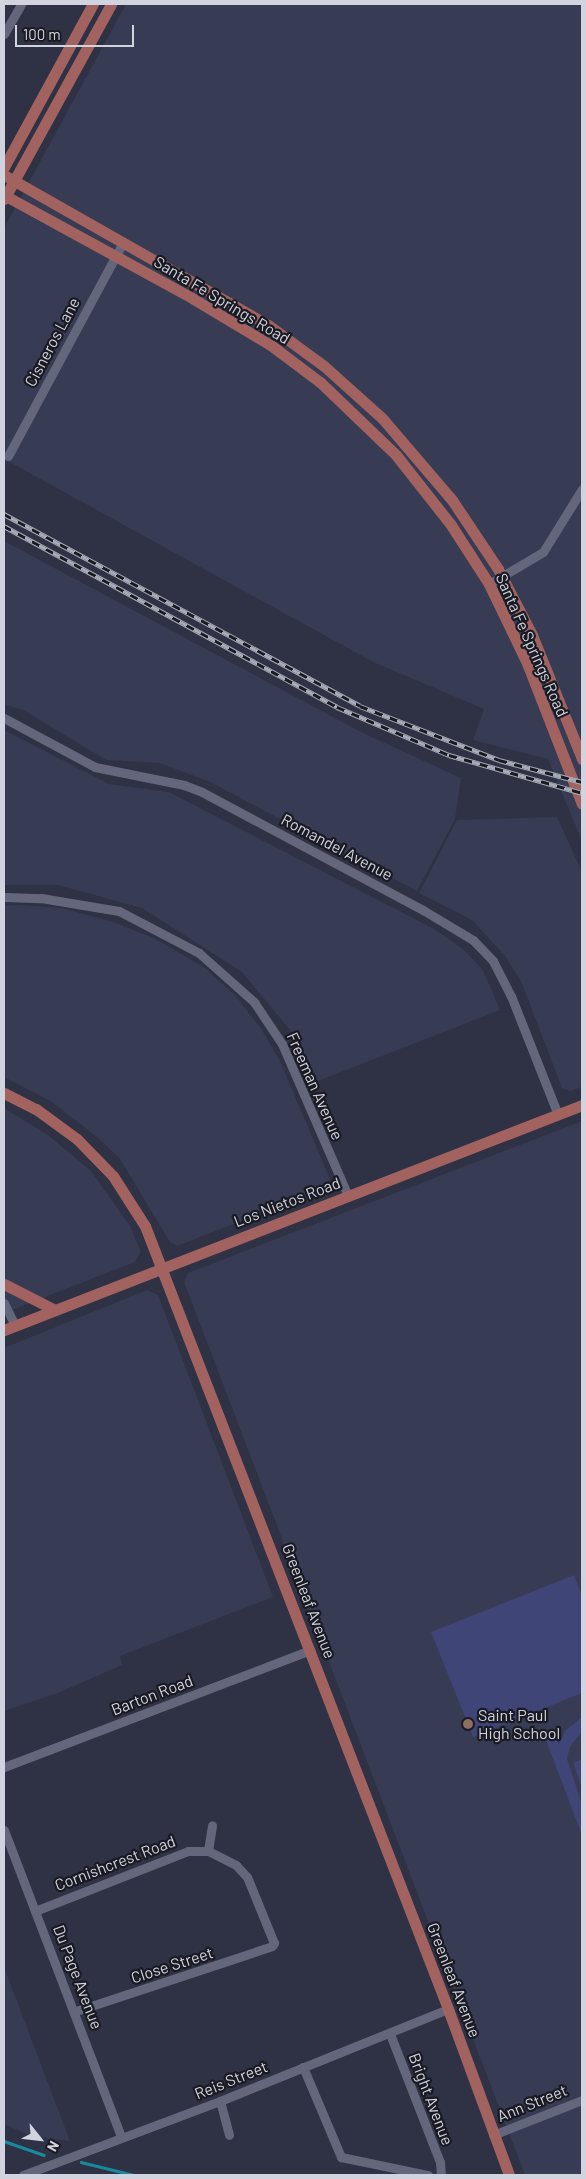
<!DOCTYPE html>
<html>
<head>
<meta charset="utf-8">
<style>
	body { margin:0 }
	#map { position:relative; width:586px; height:2179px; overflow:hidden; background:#2f3244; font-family:Barlow,sans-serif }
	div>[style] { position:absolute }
	.built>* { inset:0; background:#373b53 }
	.green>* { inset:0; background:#3f4576 }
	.stream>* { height:2.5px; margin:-1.25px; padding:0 1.25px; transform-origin:1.25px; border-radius:1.25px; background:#19899e }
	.minor>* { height:9px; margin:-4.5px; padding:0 4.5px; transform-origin:4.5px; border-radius:4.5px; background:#64677c }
	.major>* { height:11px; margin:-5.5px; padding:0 5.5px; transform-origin:5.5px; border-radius:5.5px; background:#a26360 }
	.rail>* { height:4.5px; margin-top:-2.25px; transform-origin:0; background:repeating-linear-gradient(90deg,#191a22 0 8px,#a8abb8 0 16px); box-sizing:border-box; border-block:1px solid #a8abb8 }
	.dots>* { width:14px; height:14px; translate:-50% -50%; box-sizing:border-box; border:2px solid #191a22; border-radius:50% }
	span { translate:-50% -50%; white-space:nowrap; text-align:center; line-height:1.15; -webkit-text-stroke:4.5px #191a22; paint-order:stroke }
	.street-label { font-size:16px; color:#d1d3df }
	.poi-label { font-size:16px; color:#d1d3df }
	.left { translate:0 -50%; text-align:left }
	.frame { position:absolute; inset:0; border:5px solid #d1d3df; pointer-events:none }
	.north { position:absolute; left:15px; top:2114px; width:50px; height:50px; -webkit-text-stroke:4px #191a22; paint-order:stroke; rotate:119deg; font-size:14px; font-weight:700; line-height:20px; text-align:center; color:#d1d3df }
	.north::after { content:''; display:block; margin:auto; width:18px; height:22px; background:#d1d3df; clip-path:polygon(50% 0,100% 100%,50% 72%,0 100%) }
	.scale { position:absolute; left:15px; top:25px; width:119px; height:22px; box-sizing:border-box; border:2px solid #d1d3df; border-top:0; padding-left:6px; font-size:15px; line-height:18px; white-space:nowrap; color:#d1d3df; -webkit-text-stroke:4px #191a22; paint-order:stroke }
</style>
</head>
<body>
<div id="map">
	<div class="built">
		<div style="clip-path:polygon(126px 4px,582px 4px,582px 841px,548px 759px,473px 740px,484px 709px,373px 662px,4px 459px,4px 228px)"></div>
		<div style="clip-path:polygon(4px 541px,361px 732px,461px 778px,455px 819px,417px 891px,210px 782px,160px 763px,106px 760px,25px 711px,4px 704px)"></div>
		<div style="clip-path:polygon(4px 730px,109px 784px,169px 792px,436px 930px,464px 950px,483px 970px,500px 1010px,318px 1081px,295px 1036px,242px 972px,142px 908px,58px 885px,4px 885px)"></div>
		<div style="clip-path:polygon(557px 817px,582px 872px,582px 1087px,570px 1091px,562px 1088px,521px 981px,505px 956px,472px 920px,419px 893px,457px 820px)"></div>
		<div style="clip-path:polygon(20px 905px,62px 908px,113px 922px,154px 938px,205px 968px,235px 995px,262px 1030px,280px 1061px,330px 1179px,326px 1188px,177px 1246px,170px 1242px,120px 1159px,97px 1137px,52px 1102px,4px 1077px,4px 906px)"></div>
		<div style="clip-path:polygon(4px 1108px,48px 1135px,91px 1171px,130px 1226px,141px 1252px,135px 1262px,4px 1313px)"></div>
		<div style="clip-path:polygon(582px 1121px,582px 2175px,525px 2175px,184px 1282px,188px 1273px)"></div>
		<div style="clip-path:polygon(147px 1290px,158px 1295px,273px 1597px,120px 1656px,122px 1665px,58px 1693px,4px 1711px,4px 1348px)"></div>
		<div style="clip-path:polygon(4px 1967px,70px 2141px,31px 2136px,4px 2124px)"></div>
	</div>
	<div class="green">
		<div style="clip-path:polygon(574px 1575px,582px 1595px,582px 1693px,473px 1737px,431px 1632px)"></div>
		<div style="clip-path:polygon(582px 1717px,582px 1731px,570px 1747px,567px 1759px,582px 1804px,582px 1835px,544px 1735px,554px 1731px,559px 1744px,566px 1730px)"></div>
		<div style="clip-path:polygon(582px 1759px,582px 1788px,573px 1763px)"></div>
	</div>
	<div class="stream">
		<div style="left:4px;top:2141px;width:42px;rotate:19.3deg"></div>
		<div style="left:81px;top:2162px;width:55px;rotate:13.8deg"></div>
	</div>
	<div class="minor">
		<div style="left:4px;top:34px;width:34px;rotate:-60deg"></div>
		<div style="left:8px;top:456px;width:243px;rotate:-61.7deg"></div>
		<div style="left:489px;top:584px;width:63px;rotate:-30.7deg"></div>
		<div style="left:543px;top:552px;width:74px;rotate:-58.2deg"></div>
		<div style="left:4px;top:718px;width:103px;rotate:28.3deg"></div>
		<div style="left:95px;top:767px;width:91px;rotate:11.4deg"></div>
		<div style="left:184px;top:785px;width:19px;rotate:21deg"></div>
		<div style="left:202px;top:792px;width:251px;rotate:28.1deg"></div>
		<div style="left:423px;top:910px;width:58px;rotate:31deg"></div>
		<div style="left:473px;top:940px;width:29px;rotate:46deg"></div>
		<div style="left:493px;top:961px;width:39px;rotate:63deg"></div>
		<div style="left:511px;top:996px;width:128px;rotate:68.4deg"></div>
		<div style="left:4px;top:897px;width:37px;rotate:2deg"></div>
		<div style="left:41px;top:898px;width:79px;rotate:9.5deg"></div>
		<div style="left:119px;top:911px;width:90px;rotate:27.7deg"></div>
		<div style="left:199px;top:953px;width:74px;rotate:41.7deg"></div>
		<div style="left:254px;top:1002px;width:50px;rotate:56.3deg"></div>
		<div style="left:282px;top:1044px;width:166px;rotate:66.5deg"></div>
		<div style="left:4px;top:1303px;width:25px;rotate:64deg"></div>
		<div style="left:4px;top:1767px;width:328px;rotate:-20.9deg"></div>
		<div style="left:4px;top:1830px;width:329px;rotate:69.1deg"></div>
		<div style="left:35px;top:1911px;width:164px;rotate:-21.4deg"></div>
		<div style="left:188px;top:1851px;width:20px"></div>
		<div style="left:208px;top:1851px;width:26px;rotate:-81deg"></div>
		<div style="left:76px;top:2011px;width:206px;rotate:-18.3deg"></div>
		<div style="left:272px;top:1946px;width:4px;rotate:-56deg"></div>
		<div style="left:274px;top:1943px;width:71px;rotate:-112.2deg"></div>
		<div style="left:247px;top:1877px;width:16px;rotate:-133deg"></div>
		<div style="left:236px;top:1865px;width:31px;rotate:-153deg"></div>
		<div style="left:390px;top:2034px;width:137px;rotate:68.7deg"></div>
		<div style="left:440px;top:2162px;width:13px;rotate:86deg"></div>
		<div style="left:303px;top:2067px;width:98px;rotate:67.1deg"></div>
		<div style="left:341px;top:2157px;width:89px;rotate:11.7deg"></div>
		<div style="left:220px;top:2101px;width:35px;rotate:75deg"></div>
		<div style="left:493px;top:2135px;width:96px;rotate:-21.5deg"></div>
		<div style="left:23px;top:2175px;width:210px;rotate:-20.6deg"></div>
		<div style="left:220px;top:2101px;width:246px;rotate:-22deg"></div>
	</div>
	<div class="major">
		<div style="left:4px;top:167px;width:186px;rotate:-61.4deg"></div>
		<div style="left:4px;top:175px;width:304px;rotate:29.6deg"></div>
		<div style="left:268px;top:325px;width:69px;rotate:36.2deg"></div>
		<div style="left:324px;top:366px;width:78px;rotate:41.9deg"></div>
		<div style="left:382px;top:418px;width:108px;rotate:49.5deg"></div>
		<div style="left:452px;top:500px;width:83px;rotate:56.3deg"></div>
		<div style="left:498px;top:569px;width:74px;rotate:62.7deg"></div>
		<div style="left:532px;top:635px;width:134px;rotate:68deg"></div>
		<div style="left:4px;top:195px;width:214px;rotate:28.7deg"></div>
		<div style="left:192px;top:298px;width:93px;rotate:31deg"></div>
		<div style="left:272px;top:346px;width:60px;rotate:36.9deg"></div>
		<div style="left:320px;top:382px;width:105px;rotate:43.8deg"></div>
		<div style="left:396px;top:455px;width:89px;rotate:51.8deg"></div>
		<div style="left:451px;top:525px;width:70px;rotate:57.2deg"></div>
		<div style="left:489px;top:584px;width:88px;rotate:64.3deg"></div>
		<div style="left:527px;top:663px;width:151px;rotate:68.7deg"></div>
		<div style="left:4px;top:199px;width:222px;rotate:-61.2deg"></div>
		<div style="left:4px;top:1093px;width:36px;rotate:27deg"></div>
		<div style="left:36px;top:1109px;width:51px;rotate:36.2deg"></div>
		<div style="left:77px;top:1139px;width:52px;rotate:45.8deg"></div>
		<div style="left:113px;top:1176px;width:59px;rotate:57.4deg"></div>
		<div style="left:145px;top:1226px;width:840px;rotate:68.84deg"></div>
		<div style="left:448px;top:2009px;width:177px;rotate:69.8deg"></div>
		<div style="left:4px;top:1284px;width:57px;rotate:27deg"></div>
		<div style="left:4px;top:1330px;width:620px;rotate:-21.27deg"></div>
	</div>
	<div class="rail">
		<div style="left:4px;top:514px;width:404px;rotate:28.3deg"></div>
		<div style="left:360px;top:706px;width:149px;rotate:21.2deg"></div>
		<div style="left:499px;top:760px;width:86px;rotate:14.8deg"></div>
		<div style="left:4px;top:526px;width:379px;rotate:28.5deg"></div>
		<div style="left:337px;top:707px;width:122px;rotate:23.2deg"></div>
		<div style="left:449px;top:755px;width:138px;rotate:15.9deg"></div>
	</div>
	<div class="dots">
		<div style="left:468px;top:1724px;background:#8d6e63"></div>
	</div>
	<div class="street-label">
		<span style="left:222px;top:300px;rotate:31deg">Santa Fe Springs Road</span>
		<span style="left:52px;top:342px;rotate:-62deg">Cisneros Lane</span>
		<span style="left:532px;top:645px;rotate:66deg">Santa Fe Springs Road</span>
		<span style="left:337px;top:847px;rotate:28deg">Romandel Avenue</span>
		<span style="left:315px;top:1086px;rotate:66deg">Freeman Avenue</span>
		<span style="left:287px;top:1202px;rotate:-21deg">Los Nietos Road</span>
		<span style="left:309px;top:1601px;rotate:69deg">Greenleaf Avenue</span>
		<span style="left:152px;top:1695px;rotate:-21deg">Barton Road</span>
		<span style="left:115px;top:1863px;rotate:-21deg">Cornishcrest Road</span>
		<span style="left:172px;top:1965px;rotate:-18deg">Close Street</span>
		<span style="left:78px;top:1977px;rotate:69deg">Du Page Avenue</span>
		<span style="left:454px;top:1980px;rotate:69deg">Greenleaf Avenue</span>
		<span style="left:231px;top:2080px;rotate:-22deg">Reis Street</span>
		<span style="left:431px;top:2099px;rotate:69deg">Bright Avenue</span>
		<span style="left:532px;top:2103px;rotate:-22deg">Ann Street</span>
	</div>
	<div class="poi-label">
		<span class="left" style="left:478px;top:1724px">Saint Paul<br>High School</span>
	</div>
	<div class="frame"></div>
	<div class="north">N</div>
	<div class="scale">100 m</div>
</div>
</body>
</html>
